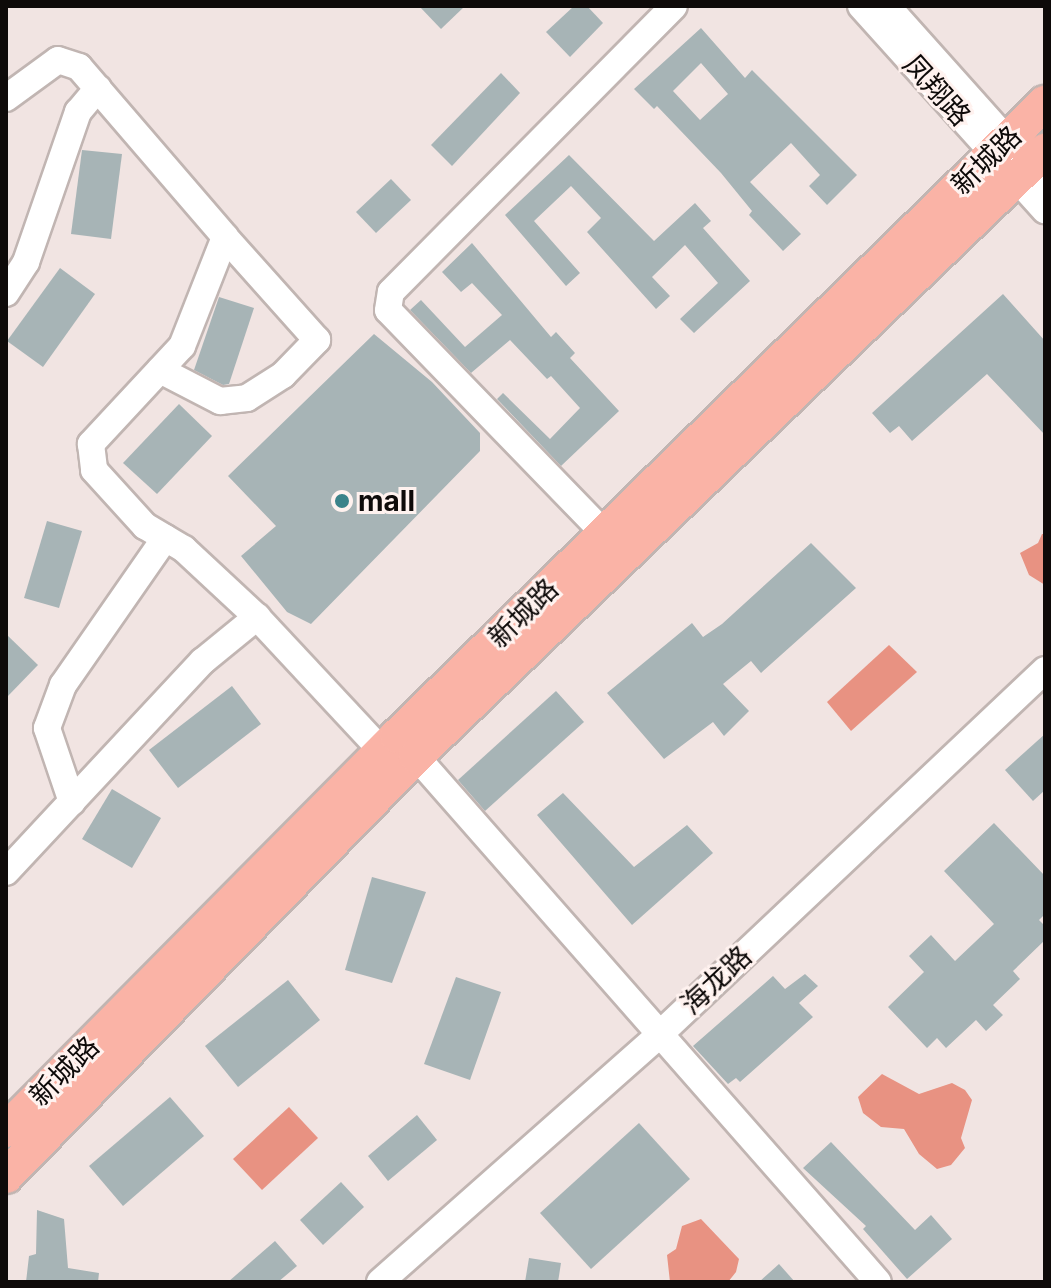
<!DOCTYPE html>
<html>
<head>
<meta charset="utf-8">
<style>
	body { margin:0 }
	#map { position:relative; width:1051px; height:1288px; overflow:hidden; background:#f1e4e2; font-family:Inter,"Noto Sans SC",sans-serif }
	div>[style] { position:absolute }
	.water>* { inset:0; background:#e89282 }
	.building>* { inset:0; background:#a7b4b6 }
	.roads { filter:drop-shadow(2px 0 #c1b5b2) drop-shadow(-2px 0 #c1b5b2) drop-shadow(0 2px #c1b5b2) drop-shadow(0 -2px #c1b5b2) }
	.minor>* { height:26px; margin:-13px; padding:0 13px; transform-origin:13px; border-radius:13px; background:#fff }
	.major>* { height:34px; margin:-17px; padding:0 17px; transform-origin:17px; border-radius:17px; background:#fab3a6 }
	.dots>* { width:22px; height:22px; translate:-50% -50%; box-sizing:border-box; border:4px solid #fff2ef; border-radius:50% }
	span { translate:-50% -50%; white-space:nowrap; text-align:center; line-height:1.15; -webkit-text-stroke:6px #fff2ef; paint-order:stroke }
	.street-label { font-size:28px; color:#0e0a09 }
	.poi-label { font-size:28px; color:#0e0a09; font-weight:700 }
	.left { translate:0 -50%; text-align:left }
	.frame { position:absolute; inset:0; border:8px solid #0e0a09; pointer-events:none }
</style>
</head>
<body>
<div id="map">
	<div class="water">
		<div style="clip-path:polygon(1042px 534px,1045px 534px,1045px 585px,1029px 575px,1020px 553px,1038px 543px)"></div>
		<div style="clip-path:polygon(889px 645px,917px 672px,851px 731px,827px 702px)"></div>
		<div style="clip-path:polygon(882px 1074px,919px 1094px,952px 1083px,965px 1090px,972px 1100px,961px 1138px,965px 1148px,951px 1165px,937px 1169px,919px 1154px,904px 1129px,881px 1127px,863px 1113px,858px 1097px)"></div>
		<div style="clip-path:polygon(289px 1107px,318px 1138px,262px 1190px,233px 1159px)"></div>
		<div style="clip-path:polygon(701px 1219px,739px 1259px,736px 1272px,728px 1282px,670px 1282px,667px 1255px,676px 1249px,682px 1226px)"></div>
	</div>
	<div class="building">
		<div style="clip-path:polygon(419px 6px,465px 6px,441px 29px)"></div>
		<div style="clip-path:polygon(574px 6px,587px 6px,603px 23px,570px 57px,546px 32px)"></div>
		<div style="clip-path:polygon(evenodd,701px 28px,745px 78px,752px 70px,857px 175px,827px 205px,809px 186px,820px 175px,791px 143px,750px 182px,801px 234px,783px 251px,749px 215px,752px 211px,721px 173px,657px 106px,654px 109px,634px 89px,701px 28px,701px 63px,728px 94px,700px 120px,673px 91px,701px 63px)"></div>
		<div style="clip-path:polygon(501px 73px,520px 93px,452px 166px,431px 145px)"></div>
		<div style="clip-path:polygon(82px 150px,122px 154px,111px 239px,71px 234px)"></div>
		<div style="clip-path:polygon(569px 155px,654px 241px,695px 203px,711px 221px,703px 228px,750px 281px,694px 333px,680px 319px,718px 283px,685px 245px,652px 277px,670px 296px,656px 309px,587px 232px,601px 218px,571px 186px,534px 221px,580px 273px,566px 286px,505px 215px)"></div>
		<div style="clip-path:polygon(391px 179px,411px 200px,376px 233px,356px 212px)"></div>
		<div style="clip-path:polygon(472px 243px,551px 337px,556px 332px,575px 353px,570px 358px,619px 411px,561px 466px,497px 399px,503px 393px,550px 439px,580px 408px,551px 376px,547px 379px,510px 340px,471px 373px,410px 310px,421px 300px,465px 347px,502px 315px,472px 283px,461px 292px,442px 272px)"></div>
		<div style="clip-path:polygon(60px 268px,95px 294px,43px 367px,7px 341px)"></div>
		<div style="clip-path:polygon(1003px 294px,1045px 341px,1045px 435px,987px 374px,912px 441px,899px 426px,890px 433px,872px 413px)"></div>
		<div style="clip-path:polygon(219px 297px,254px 308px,229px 384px,223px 385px,194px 370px)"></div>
		<div style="clip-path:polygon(374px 334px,432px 382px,480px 433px,480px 451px,311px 624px,287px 612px,241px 556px,276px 526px,228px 476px)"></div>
		<div style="clip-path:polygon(179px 404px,212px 436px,157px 494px,123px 463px)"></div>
		<div style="clip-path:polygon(47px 521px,82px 531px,59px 608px,24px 598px)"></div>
		<div style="clip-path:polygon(811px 543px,856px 588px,761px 673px,751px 661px,723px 684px,749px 711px,724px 736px,713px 722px,664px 759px,607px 693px,692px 623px,703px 637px,722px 624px)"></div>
		<div style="clip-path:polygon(6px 634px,38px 665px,6px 698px)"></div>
		<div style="clip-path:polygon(232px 686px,261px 724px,178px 788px,149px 750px)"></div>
		<div style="clip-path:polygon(556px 691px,584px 722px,485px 811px,458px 780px)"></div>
		<div style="clip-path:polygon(1045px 734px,1045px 790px,1033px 801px,1005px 770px)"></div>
		<div style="clip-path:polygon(112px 789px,161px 818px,132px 868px,82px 839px)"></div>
		<div style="clip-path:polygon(563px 793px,634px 867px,687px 825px,713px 853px,632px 925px,537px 815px)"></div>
		<div style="clip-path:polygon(994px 823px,1045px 876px,1045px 914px,1039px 920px,1045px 926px,1045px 940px,1013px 971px,1020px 979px,993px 1005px,1003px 1015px,986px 1031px,976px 1020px,946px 1048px,937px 1038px,927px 1048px,888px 1007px,924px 972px,909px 956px,931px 935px,955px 961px,994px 924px,944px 871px)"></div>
		<div style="clip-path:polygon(372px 877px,426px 892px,392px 983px,345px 970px)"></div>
		<div style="clip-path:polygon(805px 974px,818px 986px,799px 1003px,813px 1017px,740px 1082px,736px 1078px,728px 1084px,693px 1046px,773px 976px,785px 989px)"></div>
		<div style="clip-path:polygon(456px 977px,501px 992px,470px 1080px,424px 1064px)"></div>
		<div style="clip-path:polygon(288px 980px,320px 1020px,238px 1087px,205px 1046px)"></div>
		<div style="clip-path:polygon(170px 1097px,204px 1136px,123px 1206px,89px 1166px)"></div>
		<div style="clip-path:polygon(417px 1115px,437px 1140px,388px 1181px,368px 1156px)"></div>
		<div style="clip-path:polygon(639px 1123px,690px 1179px,591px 1269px,540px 1213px)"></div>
		<div style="clip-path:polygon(831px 1142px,915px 1230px,931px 1215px,952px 1239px,907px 1279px,863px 1229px,866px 1226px,803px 1168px)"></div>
		<div style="clip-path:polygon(341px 1182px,364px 1207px,323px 1245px,300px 1220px)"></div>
		<div style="clip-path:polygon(37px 1210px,64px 1219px,68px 1268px,99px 1273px,98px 1282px,26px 1282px,29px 1256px,36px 1254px)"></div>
		<div style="clip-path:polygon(275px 1241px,297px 1266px,278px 1282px,228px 1282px)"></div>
		<div style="clip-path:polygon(529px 1258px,561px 1263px,558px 1282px,525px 1282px)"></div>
		<div style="clip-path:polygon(779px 1264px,795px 1282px,759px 1282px)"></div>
	</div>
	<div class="roads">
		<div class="minor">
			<div style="left:861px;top:6px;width:275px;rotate:48deg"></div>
			<div style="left:887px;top:6px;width:237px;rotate:48.2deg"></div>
			<div style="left:6px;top:98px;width:64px;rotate:-36.2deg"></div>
			<div style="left:58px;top:60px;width:22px;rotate:18deg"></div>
			<div style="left:79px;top:67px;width:224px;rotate:49.3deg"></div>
			<div style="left:225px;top:237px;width:117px;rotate:111.5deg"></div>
			<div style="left:182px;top:346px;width:134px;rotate:132.9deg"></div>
			<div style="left:91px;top:444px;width:26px;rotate:83deg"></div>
			<div style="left:94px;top:470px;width:76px;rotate:47.7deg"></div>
			<div style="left:145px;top:526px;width:45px;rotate:30.5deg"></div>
			<div style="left:184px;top:549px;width:100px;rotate:43deg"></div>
			<div style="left:257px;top:617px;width:183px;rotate:47deg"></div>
			<div style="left:6px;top:293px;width:37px;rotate:-57deg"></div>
			<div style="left:26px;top:262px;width:159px;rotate:-70.9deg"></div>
			<div style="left:78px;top:112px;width:31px;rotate:-50deg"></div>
			<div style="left:160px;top:370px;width:68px;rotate:27.3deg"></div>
			<div style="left:220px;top:401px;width:27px;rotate:-6deg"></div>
			<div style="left:247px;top:398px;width:43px;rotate:-32.6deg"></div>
			<div style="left:283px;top:375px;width:49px;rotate:-45.8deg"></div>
			<div style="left:317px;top:340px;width:138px;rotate:-131.8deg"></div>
			<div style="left:604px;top:533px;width:310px;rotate:-134.1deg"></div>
			<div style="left:388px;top:310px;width:18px;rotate:-81deg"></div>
			<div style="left:391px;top:292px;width:402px;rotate:-45.3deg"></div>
			<div style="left:405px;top:744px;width:716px;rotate:48.68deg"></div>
			<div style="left:72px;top:802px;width:78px;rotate:-108.7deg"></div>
			<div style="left:47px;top:728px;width:46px;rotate:-69.6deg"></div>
			<div style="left:63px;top:685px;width:179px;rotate:-55.2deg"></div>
			<div style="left:6px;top:872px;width:289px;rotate:-47deg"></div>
			<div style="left:203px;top:661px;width:70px;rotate:-39.2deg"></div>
			<div style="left:380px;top:1282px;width:374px;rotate:-41.5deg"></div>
			<div style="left:660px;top:1034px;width:530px;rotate:-43.39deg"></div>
		</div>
		<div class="major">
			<div style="left:6px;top:1130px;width:555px;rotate:-45.22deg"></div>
			<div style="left:397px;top:736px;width:906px;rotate:-44.33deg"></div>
			<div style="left:6px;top:1176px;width:587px;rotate:-45.69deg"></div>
			<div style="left:416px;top:756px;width:873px;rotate:-43.89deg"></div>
		</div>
	</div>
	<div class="dots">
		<div style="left:342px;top:501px;background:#3c838a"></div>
	</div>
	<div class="street-label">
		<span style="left:937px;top:90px;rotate:48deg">凤翔路</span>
		<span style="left:986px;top:160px;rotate:-44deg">新城路</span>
		<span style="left:523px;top:613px;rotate:-44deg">新城路</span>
		<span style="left:716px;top:980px;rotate:-43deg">海龙路</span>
		<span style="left:64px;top:1071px;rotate:-45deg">新城路</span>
	</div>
	<div class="poi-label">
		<span class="left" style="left:358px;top:501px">mall</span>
	</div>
	<div class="frame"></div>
</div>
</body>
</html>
